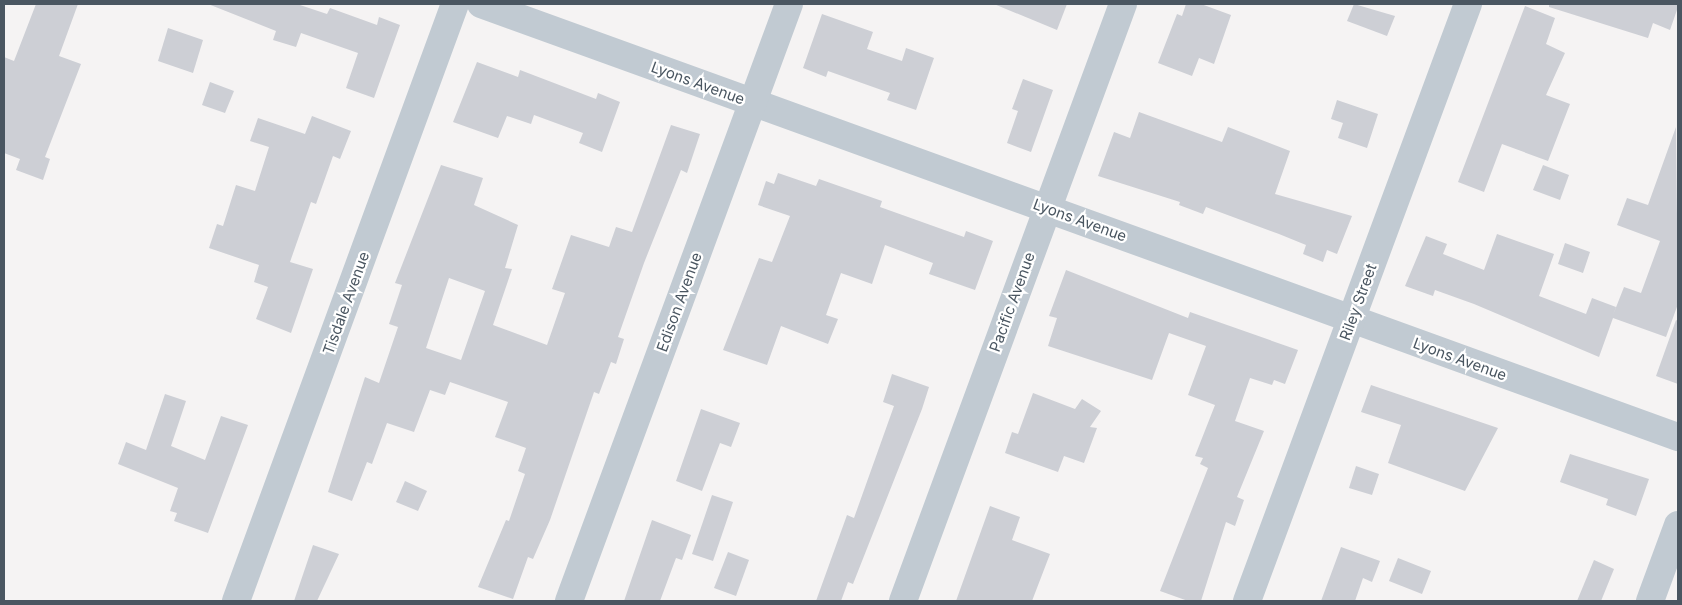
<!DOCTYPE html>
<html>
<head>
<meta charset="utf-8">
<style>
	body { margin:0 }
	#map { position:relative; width:1682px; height:605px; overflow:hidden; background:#f5f3f3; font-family:Inter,sans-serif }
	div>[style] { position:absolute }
	.building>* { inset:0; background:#cdcfd5 }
	.minor>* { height:28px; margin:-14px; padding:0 14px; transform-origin:14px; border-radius:14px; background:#c1cad2 }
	span { translate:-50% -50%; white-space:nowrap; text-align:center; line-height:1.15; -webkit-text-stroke:4.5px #fff; paint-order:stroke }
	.street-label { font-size:15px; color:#4a5661 }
	.frame { position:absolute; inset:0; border:5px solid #4a5661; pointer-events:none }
</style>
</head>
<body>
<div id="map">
	<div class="building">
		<div style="clip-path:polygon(36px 4px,78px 4px,59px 56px,81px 64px,45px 157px,50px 159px,43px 180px,16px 170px,20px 159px,4px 153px,4px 57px,14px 61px)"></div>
		<div style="clip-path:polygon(208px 4px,297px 4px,327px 14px,330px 8px,377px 25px,379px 17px,400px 25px,374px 98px,346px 88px,358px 53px,301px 33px,296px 47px,273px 40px,276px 31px)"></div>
		<div style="clip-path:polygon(994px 4px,1067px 4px,1057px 30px)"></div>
		<div style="clip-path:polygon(1186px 4px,1201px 4px,1231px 15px,1214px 64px,1199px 58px,1192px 76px,1158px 63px,1177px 14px,1182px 16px)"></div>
		<div style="clip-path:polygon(1354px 4px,1395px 16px,1387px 36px,1347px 21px)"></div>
		<div style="clip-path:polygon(1549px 4px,1678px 4px,1678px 7px,1670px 30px,1653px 23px,1648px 38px,1549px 7px)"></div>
		<div style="clip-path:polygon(1525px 6px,1555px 18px,1546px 44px,1565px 53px,1546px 95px,1570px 104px,1548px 161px,1502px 144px,1484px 192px,1458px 182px)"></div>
		<div style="clip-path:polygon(822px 14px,873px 32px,867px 49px,902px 61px,906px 48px,934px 58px,916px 110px,887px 100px,890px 93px,828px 71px,826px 77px,803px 68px)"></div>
		<div style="clip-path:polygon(168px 28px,203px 40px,193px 73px,158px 61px)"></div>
		<div style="clip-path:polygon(477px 62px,518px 77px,520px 70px,596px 99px,598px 93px,620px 102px,602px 152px,579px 143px,583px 133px,534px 115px,531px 124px,507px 116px,498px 138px,453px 122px)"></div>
		<div style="clip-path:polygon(1023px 79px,1053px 90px,1031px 152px,1007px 143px,1018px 111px,1012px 109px)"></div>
		<div style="clip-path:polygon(210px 82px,234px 91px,225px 113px,202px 105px)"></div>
		<div style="clip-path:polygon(1337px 100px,1378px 114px,1367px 148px,1338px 138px,1343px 123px,1331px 119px)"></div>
		<div style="clip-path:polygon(1139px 112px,1222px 142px,1228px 127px,1290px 151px,1275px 194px,1352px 216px,1337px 254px,1327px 250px,1323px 262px,1303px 254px,1306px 245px,1279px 234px,1206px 207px,1203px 214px,1179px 205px,1180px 202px,1098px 176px,1114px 132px,1130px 138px)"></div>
		<div style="clip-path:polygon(312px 116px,351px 131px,340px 159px,333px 156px,316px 204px,311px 202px,290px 262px,313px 269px,291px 333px,256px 319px,268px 287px,254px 282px,259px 265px,209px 248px,217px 224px,223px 226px,236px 185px,255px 191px,269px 147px,250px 141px,258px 118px,305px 134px)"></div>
		<div style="clip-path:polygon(evenodd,671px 125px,700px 134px,687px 173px,681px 170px,644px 263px,618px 337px,624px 339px,616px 364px,611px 362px,599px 394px,594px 392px,550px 520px,533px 559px,528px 557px,513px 599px,478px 587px,506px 520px,509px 521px,525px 474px,518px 471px,526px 448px,495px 437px,508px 402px,450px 382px,445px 395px,430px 390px,414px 432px,387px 423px,372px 464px,367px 462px,352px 501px,328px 492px,365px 377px,379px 383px,398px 327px,389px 324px,402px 285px,395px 283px,441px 165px,483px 178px,474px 205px,518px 225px,505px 268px,512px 269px,493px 325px,547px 345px,565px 293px,552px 289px,571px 235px,609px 247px,616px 227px,632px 232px,671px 125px,449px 278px,485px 291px,461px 360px,426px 348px,449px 278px)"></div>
		<div style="clip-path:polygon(1676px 127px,1678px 304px,1666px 337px,1613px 318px,1599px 357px,1474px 304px,1435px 290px,1433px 296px,1405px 286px,1426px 236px,1447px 244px,1443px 254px,1484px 270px,1497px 234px,1554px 254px,1539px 296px,1586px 314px,1592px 298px,1616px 307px,1613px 315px,1624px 287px,1641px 293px,1660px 241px,1617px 225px,1627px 198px,1648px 205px)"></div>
		<div style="clip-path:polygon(1543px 165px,1569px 175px,1560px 200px,1533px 190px)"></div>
		<div style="clip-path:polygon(778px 173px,816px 186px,819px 179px,882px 201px,880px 207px,964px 237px,966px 231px,993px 241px,975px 290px,929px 274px,933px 263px,885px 245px,872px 284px,841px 273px,826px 315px,838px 319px,828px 344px,781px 326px,767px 365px,723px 350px,759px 258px,772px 262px,790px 216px,758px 205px,766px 181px,774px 184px)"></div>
		<div style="clip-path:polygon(1565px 243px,1590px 252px,1583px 273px,1558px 264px)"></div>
		<div style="clip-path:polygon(1066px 270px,1188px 318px,1190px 312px,1298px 350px,1285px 384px,1274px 380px,1272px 385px,1250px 378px,1235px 421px,1264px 431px,1237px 497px,1244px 500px,1235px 526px,1226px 522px,1201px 601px,1188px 601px,1160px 591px,1208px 468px,1200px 464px,1203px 458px,1195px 456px,1215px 405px,1188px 395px,1206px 346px,1169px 333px,1152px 380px,1048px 346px,1057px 318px,1049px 316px)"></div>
		<div style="clip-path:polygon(1676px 320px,1678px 321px,1678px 384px,1656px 376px)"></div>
		<div style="clip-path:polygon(892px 374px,929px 387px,922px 409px,853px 584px,848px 582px,841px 601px,816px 601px,847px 515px,854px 518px,894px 406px,883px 402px)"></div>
		<div style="clip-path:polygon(1371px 385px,1498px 428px,1465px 491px,1388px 463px,1401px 425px,1361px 412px)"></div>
		<div style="clip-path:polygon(1033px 393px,1075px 409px,1082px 399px,1101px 411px,1090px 427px,1097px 428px,1084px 463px,1064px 456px,1058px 472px,1005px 453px,1012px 432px,1018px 434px)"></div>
		<div style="clip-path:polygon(165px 394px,186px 401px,171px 446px,205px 460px,221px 416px,248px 425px,208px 533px,174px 521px,177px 513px,170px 511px,178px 488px,118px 464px,126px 442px,146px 450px)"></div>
		<div style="clip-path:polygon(701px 409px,740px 423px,731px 447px,720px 443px,702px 491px,676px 481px)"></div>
		<div style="clip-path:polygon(1570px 454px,1649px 479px,1636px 516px,1606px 505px,1608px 499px,1560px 482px)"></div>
		<div style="clip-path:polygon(1356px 466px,1379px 474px,1372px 495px,1349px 488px)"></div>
		<div style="clip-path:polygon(405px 481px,427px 491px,418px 511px,396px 502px)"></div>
		<div style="clip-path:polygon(712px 495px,733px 502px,713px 561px,692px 554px)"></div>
		<div style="clip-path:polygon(990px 506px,1020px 517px,1012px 540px,1050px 554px,1032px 601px,956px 601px)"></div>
		<div style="clip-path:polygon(652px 520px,691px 535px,682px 560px,676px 558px,660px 601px,624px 601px)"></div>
		<div style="clip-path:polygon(313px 545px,339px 554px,317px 601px,294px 601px)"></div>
		<div style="clip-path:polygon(1341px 547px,1380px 561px,1372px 582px,1363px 578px,1355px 601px,1321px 601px)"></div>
		<div style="clip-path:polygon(728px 552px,749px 560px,736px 596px,714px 588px)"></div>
		<div style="clip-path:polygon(1398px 558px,1431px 571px,1422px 594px,1389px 581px)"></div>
		<div style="clip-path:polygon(1594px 560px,1614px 569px,1601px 601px,1577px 601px)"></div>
	</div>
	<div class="minor">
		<div style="left:481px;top:4px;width:1273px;rotate:19.89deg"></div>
		<div style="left:236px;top:601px;width:636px;rotate:-69.86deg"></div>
		<div style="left:569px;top:601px;width:636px;rotate:-69.77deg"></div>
		<div style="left:903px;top:601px;width:636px;rotate:-69.77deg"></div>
		<div style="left:1247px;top:601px;width:637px;rotate:-69.69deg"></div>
		<div style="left:1650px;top:601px;width:81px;rotate:-69.8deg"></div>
	</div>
	<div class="street-label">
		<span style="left:698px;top:83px;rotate:20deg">Lyons Avenue</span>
		<span style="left:1080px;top:220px;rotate:20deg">Lyons Avenue</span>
		<span style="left:679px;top:302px;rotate:-70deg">Edison Avenue</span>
		<span style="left:1012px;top:302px;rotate:-70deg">Pacific Avenue</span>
		<span style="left:1358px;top:302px;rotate:-70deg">Riley Street</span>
		<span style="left:346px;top:303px;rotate:-70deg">Tisdale Avenue</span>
		<span style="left:1460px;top:359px;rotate:20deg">Lyons Avenue</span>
	</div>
	<div class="frame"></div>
</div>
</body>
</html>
